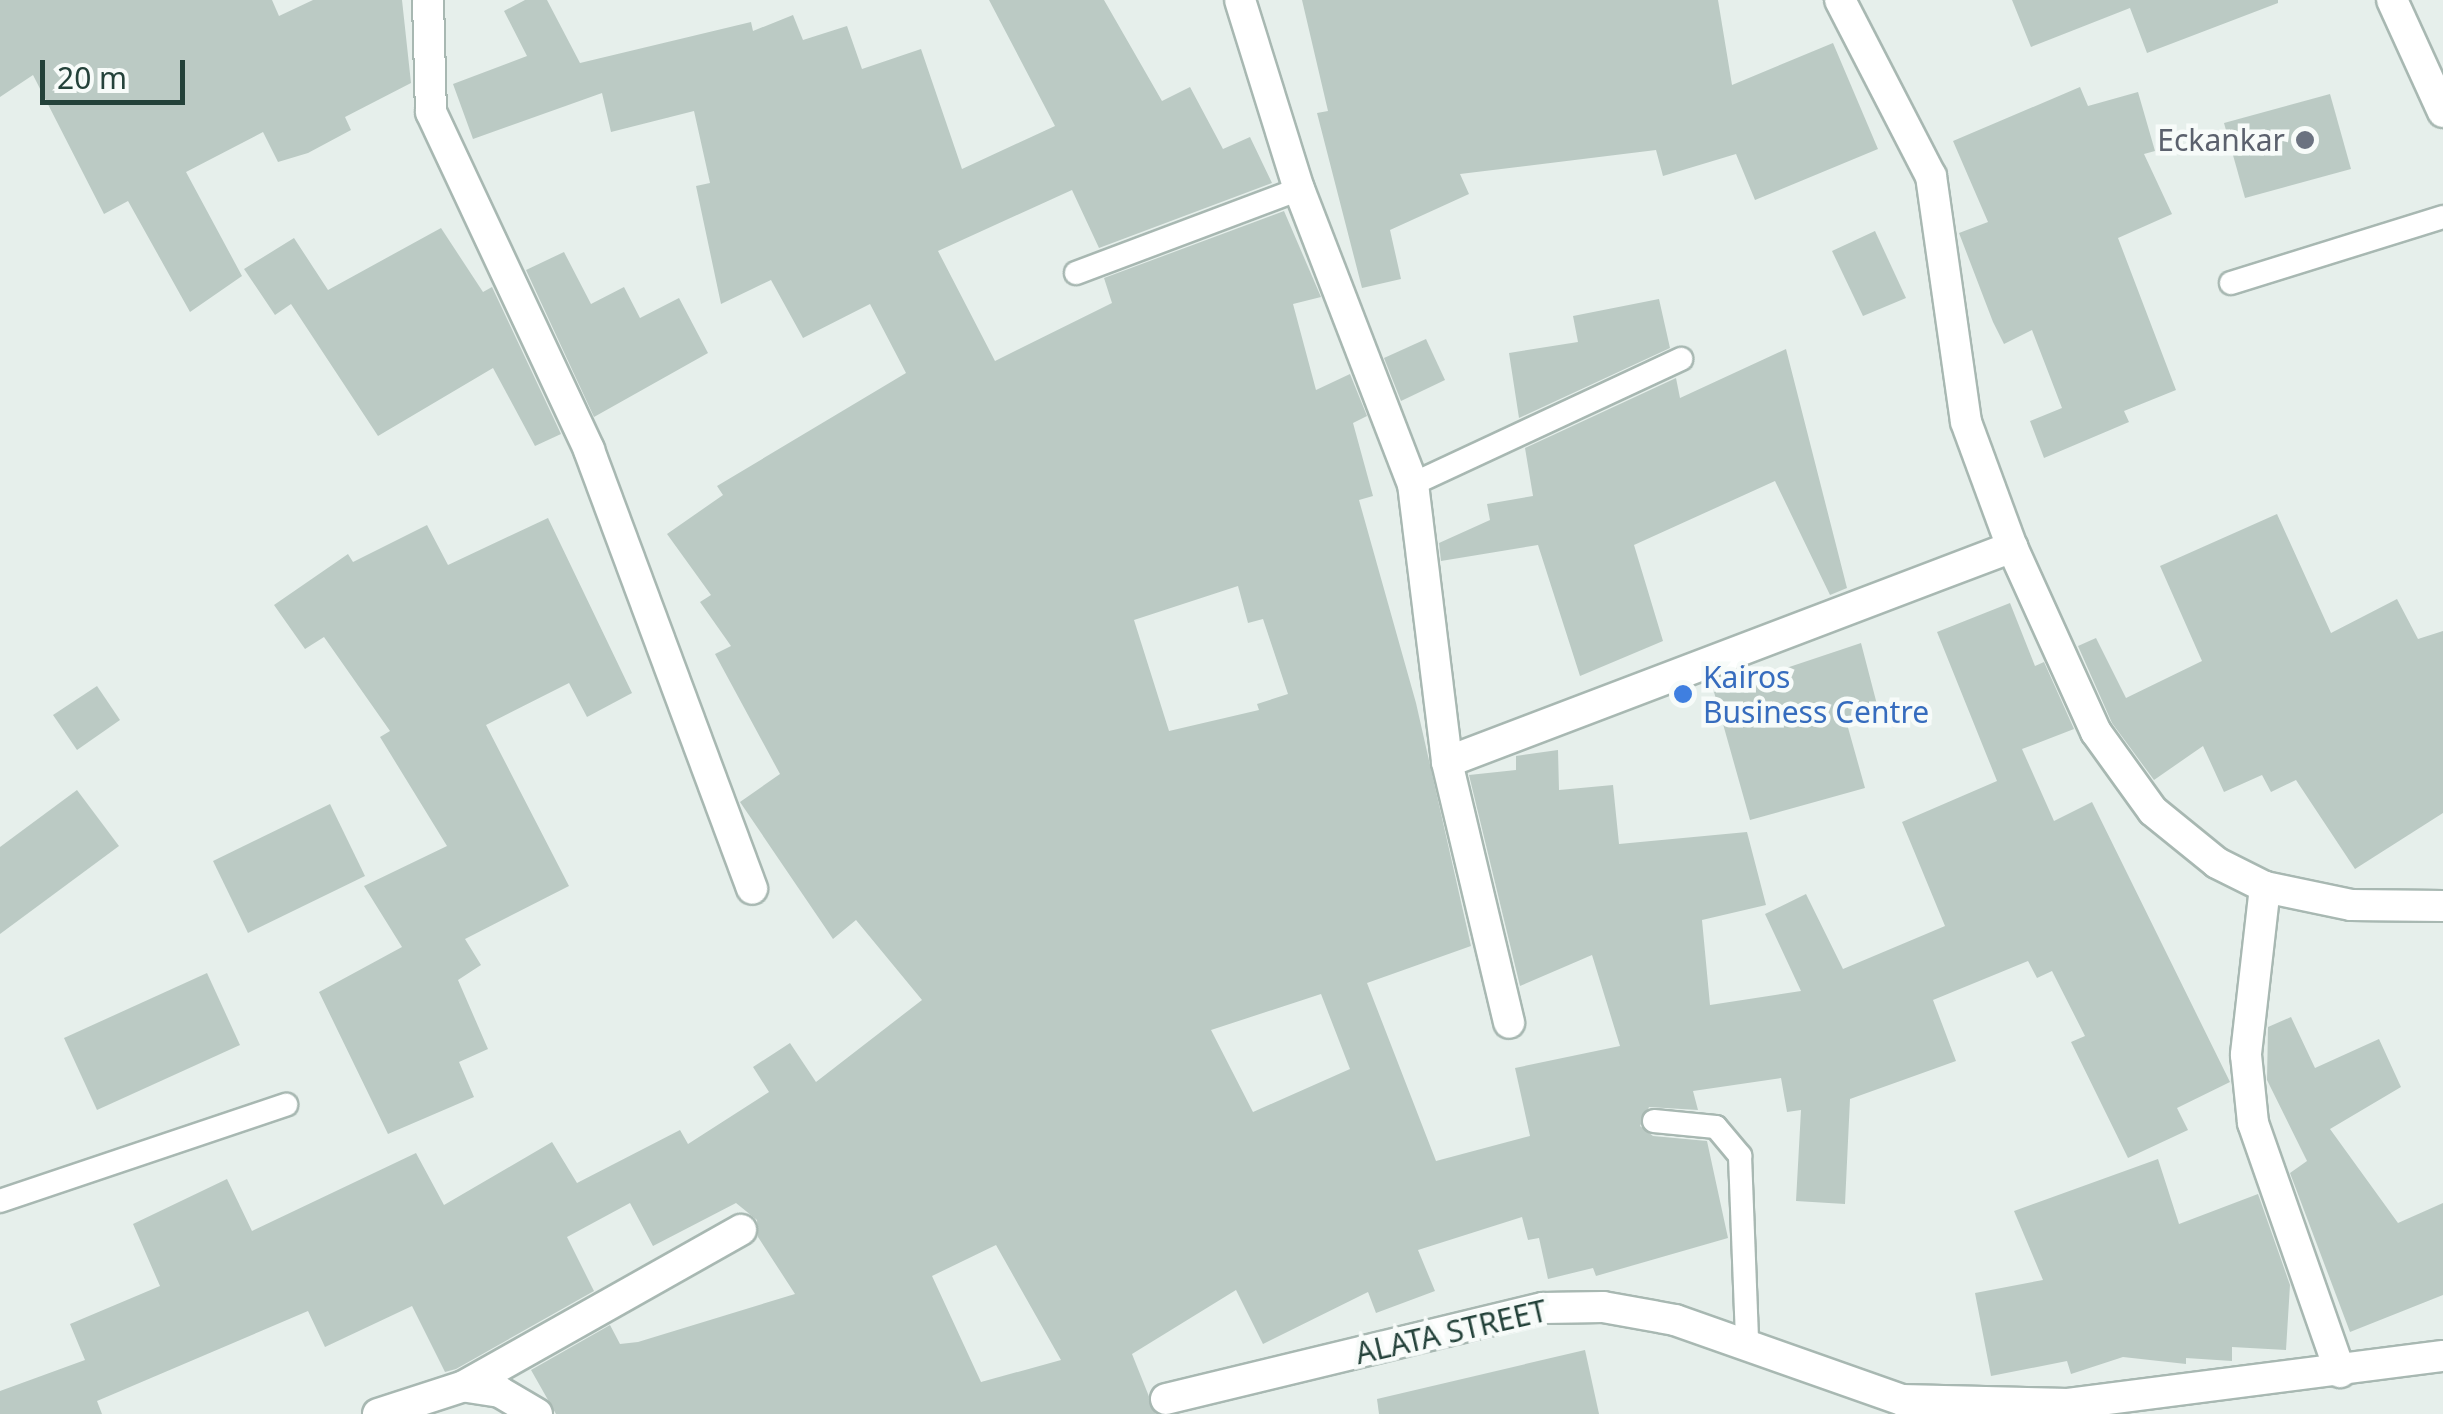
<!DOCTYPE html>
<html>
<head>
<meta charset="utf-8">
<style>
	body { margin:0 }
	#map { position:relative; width:2443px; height:1414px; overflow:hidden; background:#e6efeb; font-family:"Noto Sans",sans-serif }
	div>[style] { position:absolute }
	.building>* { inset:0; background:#bbcac4 }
	.roads { filter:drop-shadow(2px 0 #a8b8b2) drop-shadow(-2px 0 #a8b8b2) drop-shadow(0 2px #a8b8b2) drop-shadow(0 -2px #a8b8b2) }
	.service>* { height:22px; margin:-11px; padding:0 11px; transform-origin:11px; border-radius:11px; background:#fff }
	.minor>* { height:30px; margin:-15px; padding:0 15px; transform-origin:15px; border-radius:15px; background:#fff }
	.tertiary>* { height:30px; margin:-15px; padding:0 15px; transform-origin:15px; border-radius:15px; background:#fff }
	.dots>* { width:28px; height:28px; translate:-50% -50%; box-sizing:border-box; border:5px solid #f7fbf9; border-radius:50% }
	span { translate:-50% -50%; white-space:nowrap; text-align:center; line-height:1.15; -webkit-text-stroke:9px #f7fbf9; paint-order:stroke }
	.worship-label { font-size:30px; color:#5b616d }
	.right { translate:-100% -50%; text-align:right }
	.shop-label { font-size:30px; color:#366cbe }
	.left { translate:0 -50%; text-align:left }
	.street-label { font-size:30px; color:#24423a }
	.scale { position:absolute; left:40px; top:60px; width:145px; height:45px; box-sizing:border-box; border:5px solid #24423a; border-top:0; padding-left:12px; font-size:30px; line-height:35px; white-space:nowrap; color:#24423a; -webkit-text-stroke:8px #f7fbf9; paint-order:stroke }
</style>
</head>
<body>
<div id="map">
	<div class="building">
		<div style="clip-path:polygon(0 0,272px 0,279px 16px,313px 0,402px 0,411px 83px,345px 117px,351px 130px,308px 153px,278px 162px,263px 132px,186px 172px,242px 276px,190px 312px,128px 201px,104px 214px,33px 75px,0 97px)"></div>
		<div style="clip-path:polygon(evenodd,525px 0,547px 0,580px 63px,751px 22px,753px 31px,793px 15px,803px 40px,847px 26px,862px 69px,921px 49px,962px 169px,1055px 126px,989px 0,1104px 0,1162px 101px,1190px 87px,1223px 149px,1250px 137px,1272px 183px,1099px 248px,1072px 190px,938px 251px,995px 361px,1112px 303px,1104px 278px,1284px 211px,1321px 297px,1293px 304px,1316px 390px,1350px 374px,1367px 416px,1353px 423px,1373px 496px,1359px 500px,1416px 703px,1471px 946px,1367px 983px,1436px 1161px,1530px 1136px,1515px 1068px,1620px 1046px,1592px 955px,1520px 986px,1469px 775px,1516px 770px,1516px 756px,1558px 750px,1559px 790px,1613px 785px,1619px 844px,1747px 832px,1766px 905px,1702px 920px,1710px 1005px,1801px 991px,1765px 914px,1806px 894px,1843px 969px,1945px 926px,1902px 822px,1997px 781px,1937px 632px,2010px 603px,2035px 666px,2044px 662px,2074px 729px,2022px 749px,2054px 821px,2092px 802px,2230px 1082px,2177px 1108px,2188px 1130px,2128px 1158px,2071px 1042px,2085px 1036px,2052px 971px,2037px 978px,2028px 961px,1933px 1000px,1956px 1061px,1850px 1099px,1845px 1204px,1796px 1201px,1801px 1110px,1787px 1112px,1781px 1078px,1693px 1091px,1698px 1110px,1649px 1107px,1640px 1126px,1653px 1136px,1707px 1141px,1728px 1238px,1596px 1276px,1593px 1268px,1548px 1279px,1539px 1238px,1528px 1240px,1522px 1217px,1418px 1250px,1435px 1291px,1376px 1313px,1368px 1292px,1263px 1344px,1236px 1290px,1132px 1354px,1156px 1414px,556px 1414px,531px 1370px,610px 1325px,620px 1344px,638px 1342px,795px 1294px,758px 1237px,757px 1220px,736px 1203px,653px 1246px,630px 1203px,567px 1237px,594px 1291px,456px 1369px,445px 1372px,412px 1306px,325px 1347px,308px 1311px,97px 1401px,102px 1414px,0 1414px,0 1391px,85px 1360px,70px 1324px,160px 1286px,133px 1224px,227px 1179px,252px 1231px,416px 1153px,444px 1205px,552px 1142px,577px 1183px,680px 1130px,688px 1144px,769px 1092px,753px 1067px,790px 1043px,816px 1082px,922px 1000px,856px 920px,833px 939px,740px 802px,780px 774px,715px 654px,731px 646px,700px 602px,711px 595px,667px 534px,723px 495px,717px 486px,906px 373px,870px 304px,803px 338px,771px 280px,721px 304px,696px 186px,710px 183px,694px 111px,611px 132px,602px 93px,473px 139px,453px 84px,527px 56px,504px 11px,525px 0,1238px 586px,1248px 623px,1263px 619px,1288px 694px,1257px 704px,1259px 710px,1169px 731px,1134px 620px,1238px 586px,525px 0,1321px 994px,1350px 1069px,1253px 1112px,1211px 1030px,1321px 994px,525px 0,996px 1245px,1061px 1360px,981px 1382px,932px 1276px,996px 1245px)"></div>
		<div style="clip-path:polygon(1302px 0,1718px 0,1732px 85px,1833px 43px,1878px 149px,1755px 200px,1736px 154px,1663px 176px,1656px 150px,1460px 174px,1469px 194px,1390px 230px,1401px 279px,1362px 288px,1317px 113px,1328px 111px)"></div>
		<div style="clip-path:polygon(2012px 0,2278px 0,2278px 3px,2147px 53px,2130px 8px,2031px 47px)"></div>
		<div style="clip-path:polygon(2080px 87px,2088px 106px,2138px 92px,2155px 151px,2144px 154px,2172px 214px,2118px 238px,2176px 390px,2124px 411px,2129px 422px,2044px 458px,2030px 421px,2062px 408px,2032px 330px,2004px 344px,1993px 322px,1959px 233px,1988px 222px,1953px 141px)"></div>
		<div style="clip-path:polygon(2330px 94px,2351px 169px,2245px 198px,2224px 123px)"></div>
		<div style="clip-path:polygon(441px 228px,483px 292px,492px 287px,561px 434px,535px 446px,493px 368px,378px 436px,291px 304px,275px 315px,244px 269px,294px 238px,328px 290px)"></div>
		<div style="clip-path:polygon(1875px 231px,1906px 298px,1863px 316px,1832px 251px)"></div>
		<div style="clip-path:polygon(564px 252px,591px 304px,624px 287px,640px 318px,679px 298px,708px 353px,594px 417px,526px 270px)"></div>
		<div style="clip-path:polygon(1659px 299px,1670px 348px,1519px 418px,1509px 353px,1578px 342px,1573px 316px)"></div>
		<div style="clip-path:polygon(1426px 339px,1445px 380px,1401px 401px,1384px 358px)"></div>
		<div style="clip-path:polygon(1786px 349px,1847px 588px,1830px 595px,1775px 481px,1634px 545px,1663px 641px,1580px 676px,1538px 545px,1441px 561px,1439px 543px,1490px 520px,1487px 504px,1533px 496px,1525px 448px,1676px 378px,1680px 398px)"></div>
		<div style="clip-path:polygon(2277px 514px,2331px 633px,2397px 599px,2418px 639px,2443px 631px,2443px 813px,2355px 869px,2296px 780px,2271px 792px,2262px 775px,2224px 792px,2203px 746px,2154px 780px,2112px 723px,2078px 646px,2096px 638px,2126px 698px,2202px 661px,2160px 566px)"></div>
		<div style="clip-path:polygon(548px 518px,632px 693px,587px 717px,569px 683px,486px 725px,569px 886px,465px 939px,481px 965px,458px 980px,488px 1049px,459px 1062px,474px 1097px,388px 1134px,319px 992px,402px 947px,364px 886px,447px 846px,380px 737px,390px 731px,324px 637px,305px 649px,274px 605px,348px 554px,353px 562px,427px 525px,448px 565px)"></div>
		<div style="clip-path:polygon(1861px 643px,1880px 716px,1847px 724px,1865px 788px,1750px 820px,1714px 692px)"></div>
		<div style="clip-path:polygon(97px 686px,120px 720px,77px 750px,53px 715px)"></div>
		<div style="clip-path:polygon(77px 790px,119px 846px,0 934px,0 847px)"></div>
		<div style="clip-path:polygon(330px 804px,365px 876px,248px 933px,213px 861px)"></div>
		<div style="clip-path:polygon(207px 973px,240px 1045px,97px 1110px,64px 1038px)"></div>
		<div style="clip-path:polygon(2291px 1017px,2315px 1068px,2379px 1039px,2401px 1087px,2330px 1129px,2398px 1223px,2443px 1203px,2443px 1295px,2350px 1332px,2290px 1173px,2307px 1161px,2267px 1080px,2268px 1027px)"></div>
		<div style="clip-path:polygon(2158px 1159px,2179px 1224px,2258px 1194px,2290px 1285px,2286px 1350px,2232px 1347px,2232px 1361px,2186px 1358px,2186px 1364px,2123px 1357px,2071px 1374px,2067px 1361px,1991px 1376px,1975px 1293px,2043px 1280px,2014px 1211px)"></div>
		<div style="clip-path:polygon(1585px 1350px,1599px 1414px,1379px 1414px,1377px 1399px)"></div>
	</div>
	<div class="roads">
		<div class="service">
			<div style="left:1076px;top:273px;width:238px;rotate:-20.6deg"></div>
			<div style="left:2231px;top:283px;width:222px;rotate:-17.3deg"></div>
			<div style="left:1413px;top:484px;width:296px;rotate:-25deg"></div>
			<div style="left:1654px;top:1121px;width:62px;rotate:5.5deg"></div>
			<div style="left:1716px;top:1127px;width:38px;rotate:50deg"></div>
			<div style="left:1740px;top:1156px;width:185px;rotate:87.8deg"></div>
			<div style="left:0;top:1201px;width:302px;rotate:-18.6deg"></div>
		</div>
		<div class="minor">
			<div style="left:428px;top:0;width:112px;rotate:88.5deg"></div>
			<div style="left:431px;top:112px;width:373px;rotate:64.9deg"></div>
			<div style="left:589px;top:450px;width:468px;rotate:69.6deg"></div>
			<div style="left:1240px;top:0;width:198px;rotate:72.7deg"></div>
			<div style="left:1299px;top:189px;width:316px;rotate:68.9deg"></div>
			<div style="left:1413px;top:484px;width:280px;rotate:83deg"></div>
			<div style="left:1447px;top:762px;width:268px;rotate:76.6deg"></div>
			<div style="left:1840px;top:0;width:198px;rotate:62.7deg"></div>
			<div style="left:1931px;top:176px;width:248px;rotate:81.9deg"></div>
			<div style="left:1966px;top:422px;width:133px;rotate:69.8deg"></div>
			<div style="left:2012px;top:547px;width:203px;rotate:65.6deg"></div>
			<div style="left:2096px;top:732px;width:97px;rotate:54.2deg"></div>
			<div style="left:2153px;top:811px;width:82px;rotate:39.1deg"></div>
			<div style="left:2217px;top:863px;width:54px;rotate:26.6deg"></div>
			<div style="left:2265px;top:887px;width:88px;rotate:11.8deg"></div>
			<div style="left:2351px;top:905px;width:92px;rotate:0.6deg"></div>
			<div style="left:1447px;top:762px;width:605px;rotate:-20.83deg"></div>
			<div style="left:2265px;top:887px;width:169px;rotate:96.5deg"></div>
			<div style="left:2246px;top:1055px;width:68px;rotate:84.1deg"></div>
			<div style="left:2253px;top:1123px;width:264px;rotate:70.7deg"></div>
			<div style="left:1166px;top:1399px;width:388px;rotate:-13.6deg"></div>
			<div style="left:1543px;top:1308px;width:60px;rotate:-1deg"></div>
			<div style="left:1603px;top:1307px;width:73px;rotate:10.2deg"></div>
			<div style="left:1675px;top:1320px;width:241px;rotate:19.4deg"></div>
			<div style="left:1902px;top:1400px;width:166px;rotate:1.4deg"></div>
			<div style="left:2068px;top:1404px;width:378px;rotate:-7.3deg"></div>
			<div style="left:378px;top:1414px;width:90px;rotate:-18deg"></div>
			<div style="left:537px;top:1414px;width:43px;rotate:-149.3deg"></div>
			<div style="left:500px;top:1392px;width:36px;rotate:-171deg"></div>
			<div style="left:464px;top:1386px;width:318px;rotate:-29.4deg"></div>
		</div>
		<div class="tertiary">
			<div style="left:2392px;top:0;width:123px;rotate:65.5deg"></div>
		</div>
	</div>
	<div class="dots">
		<div style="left:2305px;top:140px;background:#6b7280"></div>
		<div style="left:1683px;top:694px;background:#3f7fe0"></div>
	</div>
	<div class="worship-label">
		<span class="right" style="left:2285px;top:140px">Eckankar</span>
	</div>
	<div class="shop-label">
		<span class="left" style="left:1703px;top:694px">Kairos<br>Business Centre</span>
	</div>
	<div class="street-label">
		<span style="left:1451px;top:1332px;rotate:-13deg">ALATA STREET</span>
	</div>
	<div class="scale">20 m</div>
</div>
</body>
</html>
